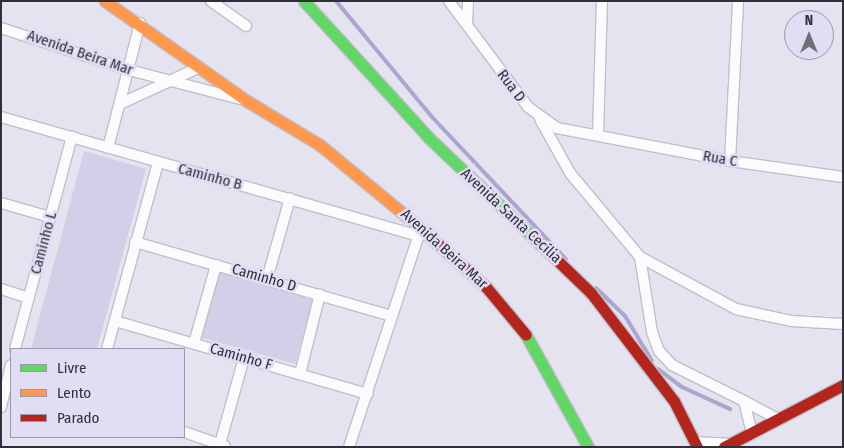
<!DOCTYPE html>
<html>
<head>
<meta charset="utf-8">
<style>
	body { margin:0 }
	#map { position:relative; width:844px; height:448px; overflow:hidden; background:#e4e3ef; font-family:"Fira Sans Condensed",sans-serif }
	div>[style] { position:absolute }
	.green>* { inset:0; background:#d3cfe9 }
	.stream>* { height:4px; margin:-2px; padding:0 2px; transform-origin:2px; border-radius:2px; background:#aca5cd }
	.roads { filter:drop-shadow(1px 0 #c0bfc9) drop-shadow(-1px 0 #c0bfc9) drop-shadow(0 1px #c0bfc9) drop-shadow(0 -1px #c0bfc9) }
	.street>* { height:10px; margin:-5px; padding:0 5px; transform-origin:5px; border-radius:5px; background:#fbfbfd }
	.fast>* { height:11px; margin:-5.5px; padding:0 5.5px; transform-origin:5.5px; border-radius:5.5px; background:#63d668 }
	.slow>* { height:11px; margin:-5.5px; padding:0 5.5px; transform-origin:5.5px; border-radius:5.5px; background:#ff974d }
	.jam>* { height:11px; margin:-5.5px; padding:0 5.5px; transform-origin:5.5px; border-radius:5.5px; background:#b3261e }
	span { translate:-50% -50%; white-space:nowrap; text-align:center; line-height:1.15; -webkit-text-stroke:5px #e0ddf5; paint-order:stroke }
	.street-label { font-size:15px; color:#312f39 }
	.frame { position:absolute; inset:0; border:2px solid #312f39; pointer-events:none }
	.legend { position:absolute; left:10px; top:348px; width:175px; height:90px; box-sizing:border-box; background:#e0ddf5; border:1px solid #9a97aa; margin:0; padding:6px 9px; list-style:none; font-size:15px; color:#312f39 }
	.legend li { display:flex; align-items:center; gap:10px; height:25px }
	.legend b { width:25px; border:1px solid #9a97aa }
	.north { position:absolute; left:784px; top:10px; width:50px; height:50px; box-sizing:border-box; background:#e0ddf5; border:1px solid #9a97aa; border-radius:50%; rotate:0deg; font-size:14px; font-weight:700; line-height:20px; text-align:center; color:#312f39 }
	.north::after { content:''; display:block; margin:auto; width:18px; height:22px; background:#706e79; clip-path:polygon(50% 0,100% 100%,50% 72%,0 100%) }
</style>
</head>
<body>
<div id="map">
	<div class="green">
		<div style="clip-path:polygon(84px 151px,146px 169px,97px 349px,31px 349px)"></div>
		<div style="clip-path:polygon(220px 271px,314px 297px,295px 364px,202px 338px)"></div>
	</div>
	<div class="stream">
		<div style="left:336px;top:1px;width:151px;rotate:50.4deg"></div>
		<div style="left:432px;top:117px;width:195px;rotate:46.7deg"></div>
		<div style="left:596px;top:288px;width:40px;rotate:44deg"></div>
		<div style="left:625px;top:316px;width:52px;rotate:59deg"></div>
		<div style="left:658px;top:369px;width:30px;rotate:37deg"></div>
		<div style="left:682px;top:387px;width:53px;rotate:24.6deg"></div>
	</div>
	<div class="roads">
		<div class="street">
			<div style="left:211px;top:1px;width:43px;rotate:35.5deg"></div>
			<div style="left:449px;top:1px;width:132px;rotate:53.3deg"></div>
			<div style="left:528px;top:107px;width:36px;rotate:36deg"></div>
			<div style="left:557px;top:128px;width:176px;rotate:10.8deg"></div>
			<div style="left:730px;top:161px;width:114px;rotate:8.1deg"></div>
			<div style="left:467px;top:23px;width:22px;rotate:-87deg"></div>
			<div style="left:1px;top:28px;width:135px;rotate:18.2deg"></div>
			<div style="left:129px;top:70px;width:115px;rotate:14.6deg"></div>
			<div style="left:120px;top:104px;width:88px;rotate:-24.8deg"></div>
			<div style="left:1px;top:117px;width:435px;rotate:15.9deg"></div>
			<div style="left:540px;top:119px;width:62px;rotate:60.9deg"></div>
			<div style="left:570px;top:173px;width:109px;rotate:50.2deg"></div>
			<div style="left:640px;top:257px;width:76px;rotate:80.9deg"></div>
			<div style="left:652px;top:332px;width:20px;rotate:70deg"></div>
			<div style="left:659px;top:351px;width:19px;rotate:47deg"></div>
			<div style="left:672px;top:365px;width:80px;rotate:26.6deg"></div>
			<div style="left:744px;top:401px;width:33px;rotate:76deg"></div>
			<div style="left:598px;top:135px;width:134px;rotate:-88.3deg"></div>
			<div style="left:108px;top:148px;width:129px;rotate:-75.6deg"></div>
			<div style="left:730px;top:161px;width:160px;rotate:-87.1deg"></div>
			<div style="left:1px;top:203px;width:51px;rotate:15.9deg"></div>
			<div style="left:135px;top:242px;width:267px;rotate:16.1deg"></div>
			<div style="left:640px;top:257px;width:109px;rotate:28.4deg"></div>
			<div style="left:736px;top:309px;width:56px;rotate:12.3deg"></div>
			<div style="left:791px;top:321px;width:52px;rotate:3.3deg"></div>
			<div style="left:267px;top:279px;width:84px;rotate:-74.1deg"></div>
			<div style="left:1px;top:289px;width:29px;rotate:18deg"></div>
			<div style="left:115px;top:321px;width:263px;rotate:16.1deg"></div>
			<div style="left:194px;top:343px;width:81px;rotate:-74.2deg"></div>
			<div style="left:15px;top:349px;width:220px;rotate:-75deg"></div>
			<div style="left:107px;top:349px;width:193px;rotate:-74.7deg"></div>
			<div style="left:300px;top:374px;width:82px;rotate:-76deg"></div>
			<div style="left:744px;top:401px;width:36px;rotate:28deg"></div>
			<div style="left:1px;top:407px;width:43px;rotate:-76.6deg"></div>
			<div style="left:184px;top:432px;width:43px;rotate:18.9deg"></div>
			<div style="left:694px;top:442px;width:35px;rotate:3deg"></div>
			<div style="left:220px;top:444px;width:89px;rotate:-74.4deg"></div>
			<div style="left:349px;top:447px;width:227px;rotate:-71.8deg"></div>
		</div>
		<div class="fast">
			<div style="left:304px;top:1px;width:185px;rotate:47.6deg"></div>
			<div style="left:429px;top:138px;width:144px;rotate:43.6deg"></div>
			<div style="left:526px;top:335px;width:128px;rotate:61deg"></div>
		</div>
		<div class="slow">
			<div style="left:105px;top:1px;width:174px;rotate:35.2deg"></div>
			<div style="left:247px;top:101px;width:85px;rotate:31.1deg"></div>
			<div style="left:320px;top:145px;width:119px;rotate:39.6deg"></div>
		</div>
		<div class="jam">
			<div style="left:412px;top:221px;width:99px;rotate:41.7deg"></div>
			<div style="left:486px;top:287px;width:62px;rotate:50.2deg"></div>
			<div style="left:533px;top:237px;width:81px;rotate:44deg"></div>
			<div style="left:591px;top:293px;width:136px;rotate:52.5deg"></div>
			<div style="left:674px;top:401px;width:51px;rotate:63.4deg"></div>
			<div style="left:724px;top:447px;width:134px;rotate:-27.5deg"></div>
		</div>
	</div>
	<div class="street-label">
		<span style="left:80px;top:53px;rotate:19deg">Avenida Beira Mar</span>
		<span style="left:511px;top:86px;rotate:53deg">Rua D</span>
		<span style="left:720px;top:159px;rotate:10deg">Rua C</span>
		<span style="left:210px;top:177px;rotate:15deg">Caminho B</span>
		<span style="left:511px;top:216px;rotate:43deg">Avenida Santa Cecília</span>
		<span style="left:44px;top:243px;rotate:-75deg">Caminho L</span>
		<span style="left:444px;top:249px;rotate:42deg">Avenida Beira Mar</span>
		<span style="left:264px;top:278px;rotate:16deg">Caminho D</span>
		<span style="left:241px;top:357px;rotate:16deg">Caminho F</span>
	</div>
	<div class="frame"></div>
	<ul class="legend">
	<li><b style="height:6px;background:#63d668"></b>Livre</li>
	<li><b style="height:6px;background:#ff974d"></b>Lento</li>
	<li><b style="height:6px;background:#b3261e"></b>Parado</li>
	</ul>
	<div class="north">N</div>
</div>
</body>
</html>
